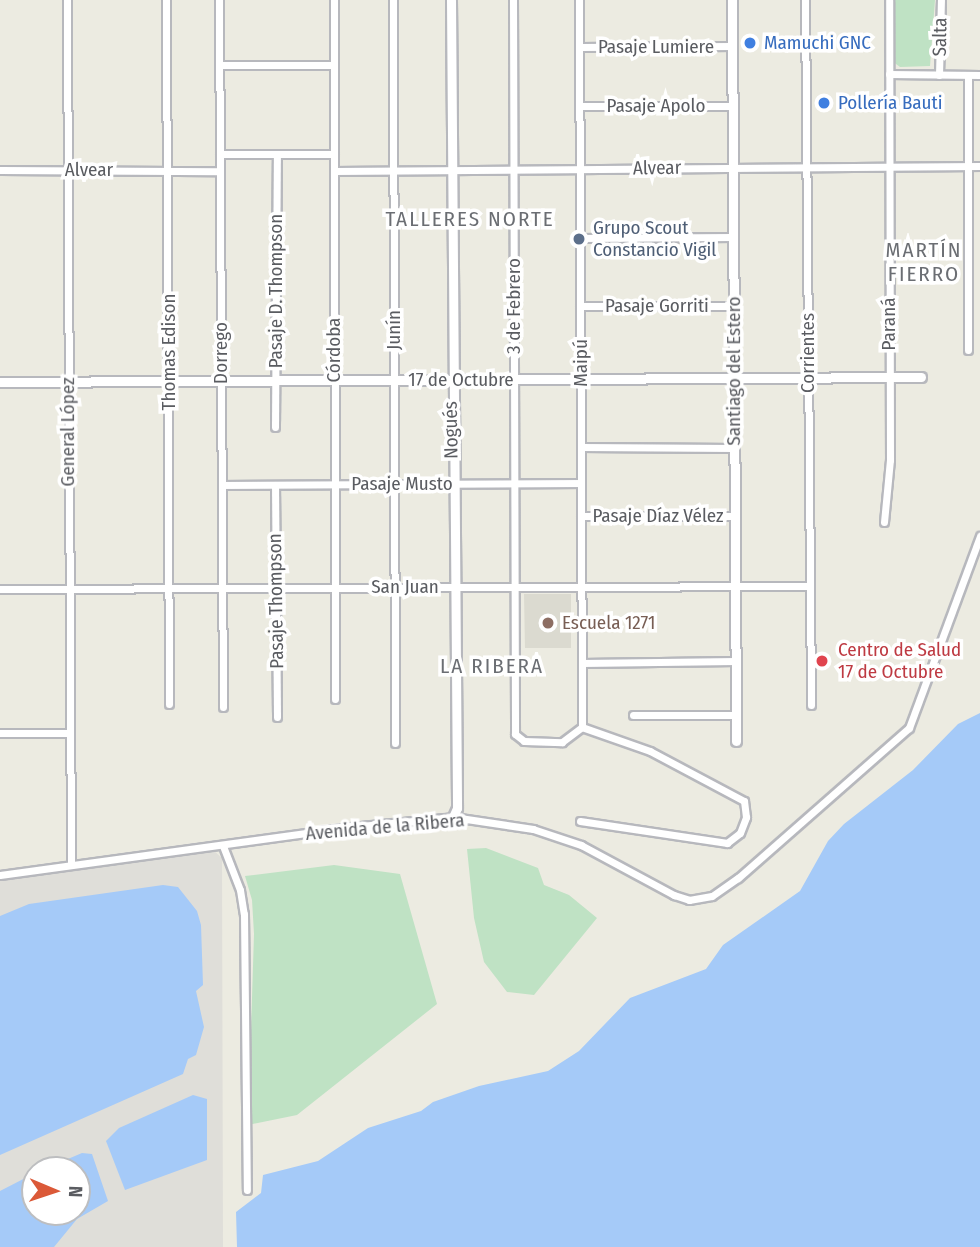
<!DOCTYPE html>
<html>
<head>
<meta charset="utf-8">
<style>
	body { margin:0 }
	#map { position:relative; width:980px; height:1247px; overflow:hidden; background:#ecebe1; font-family:"Fira Sans Condensed",sans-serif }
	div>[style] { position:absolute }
	.industrial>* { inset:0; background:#dfded9 }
	.education>* { inset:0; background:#dbdad0 }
	.green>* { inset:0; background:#bfe2c4 }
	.water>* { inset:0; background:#a5caf8 }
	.roads { filter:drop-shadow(2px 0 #b7b8bd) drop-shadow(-2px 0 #b7b8bd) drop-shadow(0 2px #b7b8bd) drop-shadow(0 -2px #b7b8bd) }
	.minor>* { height:7px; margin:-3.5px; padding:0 3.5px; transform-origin:3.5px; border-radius:3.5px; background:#fff }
	.tertiary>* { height:9px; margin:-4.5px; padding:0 4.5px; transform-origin:4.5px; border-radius:4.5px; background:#fff }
	.dots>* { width:19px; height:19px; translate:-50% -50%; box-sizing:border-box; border:4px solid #fff; border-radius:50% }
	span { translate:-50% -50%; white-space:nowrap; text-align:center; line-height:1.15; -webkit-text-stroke:7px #fff; paint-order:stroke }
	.street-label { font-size:19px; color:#5a5c61 }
	.shop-label { font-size:19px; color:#366cbe }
	.left { translate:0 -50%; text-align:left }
	.service-label { font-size:19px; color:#4e5e75 }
	.education-label { font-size:19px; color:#785e54 }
	.health-label { font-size:19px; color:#be3a42 }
	.neighbourhood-label { font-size:21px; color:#6b6e73; letter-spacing:2px }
	.north { position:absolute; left:21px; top:1156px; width:70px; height:70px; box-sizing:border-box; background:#fff; border:2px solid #bdbec0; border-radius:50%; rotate:92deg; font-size:19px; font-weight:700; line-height:28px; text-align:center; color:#5a5c61 }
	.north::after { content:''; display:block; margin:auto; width:24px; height:32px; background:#db5938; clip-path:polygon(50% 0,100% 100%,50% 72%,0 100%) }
</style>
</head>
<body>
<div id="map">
	<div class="industrial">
		<div style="clip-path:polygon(evenodd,214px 851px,222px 858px,223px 1247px,0 1247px,0 880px,214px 851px,35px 1170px,77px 1170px,77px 1212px,35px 1212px,35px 1170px)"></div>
	</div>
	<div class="education">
		<div style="clip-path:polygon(524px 594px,571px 594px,571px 648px,525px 648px)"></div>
	</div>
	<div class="green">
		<div style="clip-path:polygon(891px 0,935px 0,930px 66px,900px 67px,892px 61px)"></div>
		<div style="clip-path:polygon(486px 848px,538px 868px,544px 885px,569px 895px,597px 918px,534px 995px,507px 992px,484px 962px,474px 918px,467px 849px)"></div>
		<div style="clip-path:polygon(334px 865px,400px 874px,437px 1004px,297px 1115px,248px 1125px,254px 934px,252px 900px,245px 876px)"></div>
	</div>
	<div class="water">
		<div style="clip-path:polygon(980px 713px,980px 1247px,237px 1247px,236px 1212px,261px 1193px,263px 1175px,318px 1161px,368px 1128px,421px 1111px,433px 1102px,479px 1086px,548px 1071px,579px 1051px,630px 998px,706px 969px,723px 945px,800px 891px,828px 841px,844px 824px,913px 770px,958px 724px)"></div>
		<div style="clip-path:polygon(163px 885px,178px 887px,197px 911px,201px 925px,203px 985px,196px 991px,204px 1027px,196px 1055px,188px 1059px,183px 1074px,0 1155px,0 916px,29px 904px)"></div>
		<div style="clip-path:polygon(193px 1095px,207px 1099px,207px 1160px,125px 1190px,106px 1141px,119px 1128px)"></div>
		<div style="clip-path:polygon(82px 1153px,92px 1154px,108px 1201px,77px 1219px,54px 1247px,0 1247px,0 1191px,35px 1173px,35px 1212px,77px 1212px,77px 1170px,42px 1170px)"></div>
	</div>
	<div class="roads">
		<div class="minor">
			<div style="left:67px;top:0;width:865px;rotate:89.74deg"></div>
			<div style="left:166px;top:0;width:704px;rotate:89.76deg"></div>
			<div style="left:219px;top:0;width:707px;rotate:89.68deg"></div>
			<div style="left:334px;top:0;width:699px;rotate:89.92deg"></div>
			<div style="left:393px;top:0;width:743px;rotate:89.85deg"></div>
			<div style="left:513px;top:0;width:734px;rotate:89.84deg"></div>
			<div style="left:515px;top:734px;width:11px;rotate:38deg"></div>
			<div style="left:524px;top:741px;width:38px;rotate:2deg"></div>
			<div style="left:562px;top:742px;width:25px;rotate:-37deg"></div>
			<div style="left:579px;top:0;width:727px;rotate:89.76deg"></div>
			<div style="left:805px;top:0;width:705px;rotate:89.51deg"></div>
			<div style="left:580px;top:47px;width:152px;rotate:-0.4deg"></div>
			<div style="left:219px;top:65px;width:115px"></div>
			<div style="left:889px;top:74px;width:91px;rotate:0.6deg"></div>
			<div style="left:939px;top:75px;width:75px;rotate:-88.5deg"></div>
			<div style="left:968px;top:75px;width:275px;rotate:90deg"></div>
			<div style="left:580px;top:106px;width:153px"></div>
			<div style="left:220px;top:154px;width:114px"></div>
			<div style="left:0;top:170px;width:220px;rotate:0.3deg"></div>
			<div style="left:334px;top:171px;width:646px;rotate:-0.44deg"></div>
			<div style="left:580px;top:238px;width:153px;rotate:-0.4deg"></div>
			<div style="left:580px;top:306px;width:153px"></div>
			<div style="left:275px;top:427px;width:273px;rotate:-89.6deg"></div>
			<div style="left:581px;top:447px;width:153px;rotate:0.4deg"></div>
			<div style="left:222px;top:485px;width:359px;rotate:-0.3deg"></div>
			<div style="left:275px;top:485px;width:232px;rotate:89.5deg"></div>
			<div style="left:581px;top:516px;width:154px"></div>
			<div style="left:884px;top:522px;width:62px;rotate:-84.5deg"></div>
			<div style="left:890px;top:460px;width:460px;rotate:-90.1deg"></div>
			<div style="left:0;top:589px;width:809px;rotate:-0.21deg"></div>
			<div style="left:582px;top:663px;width:154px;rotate:-0.7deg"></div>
			<div style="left:633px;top:715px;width:103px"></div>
			<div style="left:0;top:733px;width:69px"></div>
			<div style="left:580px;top:821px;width:149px;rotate:8.5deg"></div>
			<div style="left:727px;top:843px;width:16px;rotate:-38deg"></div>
			<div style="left:740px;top:833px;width:17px;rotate:-69deg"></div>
			<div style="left:746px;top:817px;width:16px;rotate:-97deg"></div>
			<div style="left:744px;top:801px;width:106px;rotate:-152deg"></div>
			<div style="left:650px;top:751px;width:72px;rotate:-160.6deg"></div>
			<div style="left:223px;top:846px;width:47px;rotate:68.9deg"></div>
			<div style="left:240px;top:890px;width:24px;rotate:81deg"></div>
			<div style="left:244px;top:914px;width:276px;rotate:89.4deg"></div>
			<div style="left:0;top:875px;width:353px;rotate:-7.8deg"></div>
			<div style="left:350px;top:827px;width:103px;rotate:-5.5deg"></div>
			<div style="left:453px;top:817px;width:81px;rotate:8.5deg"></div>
			<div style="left:533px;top:829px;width:51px;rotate:18.4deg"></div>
			<div style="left:581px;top:845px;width:106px;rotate:28.3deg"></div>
			<div style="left:674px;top:895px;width:16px;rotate:18deg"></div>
			<div style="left:689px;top:900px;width:23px;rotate:-10deg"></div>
			<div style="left:712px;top:896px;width:32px;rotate:-35deg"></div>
			<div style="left:738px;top:878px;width:227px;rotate:-41.3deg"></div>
			<div style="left:909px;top:728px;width:205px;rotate:-69.7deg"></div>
		</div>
		<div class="tertiary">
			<div style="left:451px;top:0;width:808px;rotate:89.57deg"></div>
			<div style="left:457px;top:808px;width:10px;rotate:114deg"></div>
			<div style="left:732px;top:0;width:741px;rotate:89.69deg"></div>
			<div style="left:0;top:382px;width:921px;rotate:-0.31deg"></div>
		</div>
	</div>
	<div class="dots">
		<div style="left:750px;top:43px;background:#3f7fe0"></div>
		<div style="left:824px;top:103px;background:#3f7fe0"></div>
		<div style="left:579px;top:239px;background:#5c6f8a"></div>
		<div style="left:548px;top:623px;background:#8d6e63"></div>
		<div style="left:822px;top:661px;background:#e0444e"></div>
	</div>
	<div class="street-label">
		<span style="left:940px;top:37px;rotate:-89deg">Salta</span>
		<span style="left:656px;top:47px">Pasaje Lumiere</span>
		<span style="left:656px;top:106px">Pasaje Apolo</span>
		<span style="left:657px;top:168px;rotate:-1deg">Alvear</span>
		<span style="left:89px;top:170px">Alvear</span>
		<span style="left:276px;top:291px;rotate:-90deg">Pasaje D. Thompson</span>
		<span style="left:514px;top:306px;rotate:-90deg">3 de Febrero</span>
		<span style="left:657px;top:306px">Pasaje Gorriti</span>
		<span style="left:889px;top:324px;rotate:-90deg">Paraná</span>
		<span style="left:394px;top:330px;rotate:-90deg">Junín</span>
		<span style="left:334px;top:350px;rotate:-90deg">Córdoba</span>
		<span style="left:169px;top:352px;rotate:-90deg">Thomas Edison</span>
		<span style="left:221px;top:353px;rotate:-90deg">Dorrego</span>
		<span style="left:808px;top:353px;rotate:-90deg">Corrientes</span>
		<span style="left:581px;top:363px;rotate:-90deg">Maipú</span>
		<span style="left:734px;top:371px;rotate:-90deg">Santiago del Estero</span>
		<span style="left:461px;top:380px">17 de Octubre</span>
		<span style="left:451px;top:430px;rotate:-91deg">Nogués</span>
		<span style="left:68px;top:432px;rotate:-90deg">General López</span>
		<span style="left:402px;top:484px">Pasaje Musto</span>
		<span style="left:658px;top:516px">Pasaje Díaz Vélez</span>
		<span style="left:405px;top:587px">San Juan</span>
		<span style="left:276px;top:601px;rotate:-91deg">Pasaje Thompson</span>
		<span style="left:385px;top:827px;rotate:-5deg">Avenida de la Ribera</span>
	</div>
	<div class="shop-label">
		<span class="left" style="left:764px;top:43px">Mamuchi GNC</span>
		<span class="left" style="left:838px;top:103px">Pollería Bauti</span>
	</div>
	<div class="service-label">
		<span class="left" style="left:593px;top:239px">Grupo Scout<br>Constancio Vigil</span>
	</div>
	<div class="education-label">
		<span class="left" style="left:562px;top:623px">Escuela 1271</span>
	</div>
	<div class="health-label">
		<span class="left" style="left:838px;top:661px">Centro de Salud<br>17 de Octubre</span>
	</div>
	<div class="neighbourhood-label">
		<span style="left:470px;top:219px">TALLERES NORTE</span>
		<span style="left:924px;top:262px">MARTÍN<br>FIERRO</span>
		<span style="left:492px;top:666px">LA RIBERA</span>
	</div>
	<div class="north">N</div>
</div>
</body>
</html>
